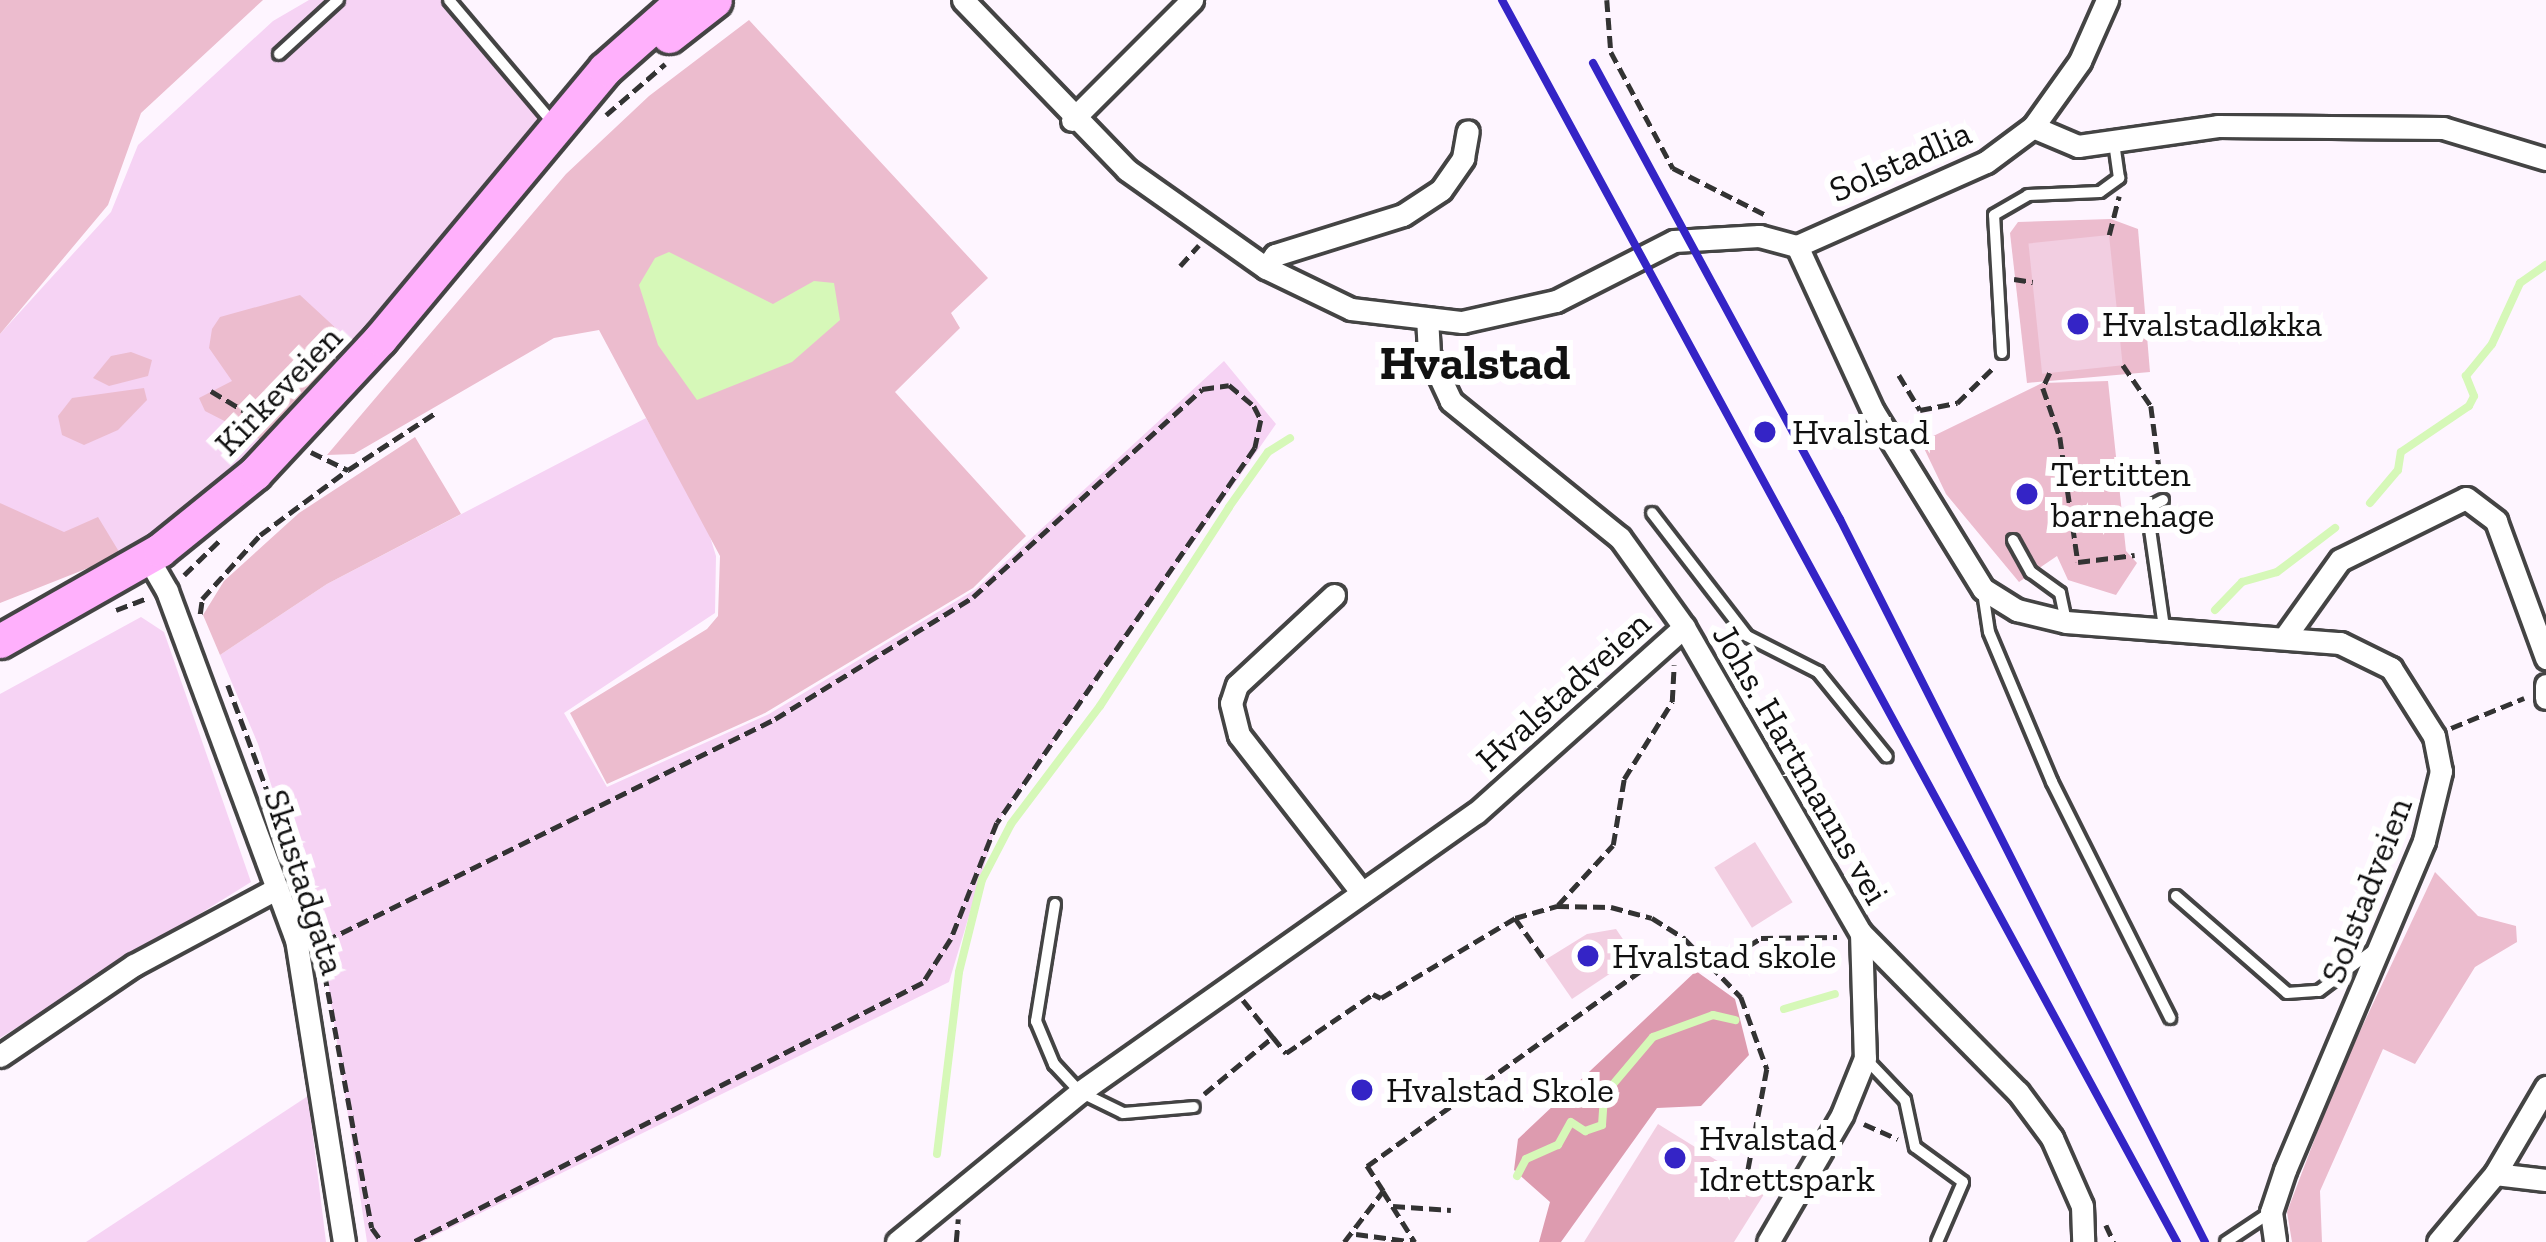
<!DOCTYPE html>
<html>
<head>
<meta charset="utf-8">
<style>
  body { margin:0 }
  #map { position:relative; width:2546px; height:1242px; overflow:hidden; background:#fef5ff; font-family:"Zilla Slab",serif }
  div>[style] { position:absolute }
  .farmland>* { inset:0; background:#f6d3f4 }
  .green>* { inset:0; background:#ecbcce }
  .forest>* { inset:0; background:#dd9baf }
  .pitch>* { inset:0; background:#f2cee1; transform-origin:0 0 }
  .water>* { inset:0; background:#d6f8b8 }
  .stream>* { height:8px; margin:-4px; padding:0 4px; transform-origin:4px; border-radius:4px; background:#d6f8b8 }
  .path>* { height:4.5px; margin-top:-2.25px; transform-origin:0; background:repeating-linear-gradient(90deg,#333 0 12px,transparent 0 18px) }
  .roads { filter:drop-shadow(3px 0 #444) drop-shadow(-3px 0 #444) drop-shadow(0 3px #444) drop-shadow(0 -3px #444) }
  .lane>* { height:10px; margin:-5px; padding:0 5px; transform-origin:5px; border-radius:5px; background:#fff }
  .street>* { height:21px; margin:-10.5px; padding:0 10.5px; transform-origin:10.5px; border-radius:10.5px; background:#fff }
  .secondary>* { height:33px; margin:-16.5px; padding:0 16.5px; transform-origin:16.5px; border-radius:16.5px; background:#ffb0fc }
  .rail>* { height:8px; margin:-4px; padding:0 4px; transform-origin:4px; border-radius:4px; background:#3424c6 }
  .dots>* { width:33px; height:33px; translate:-50% -50%; box-sizing:border-box; border:6px solid #fff; border-radius:50% }
  span { translate:-50% -50%; white-space:nowrap; text-align:center; line-height:1.15; -webkit-text-stroke:12px #fff; paint-order:stroke }
  .street-label { font-size:36px; color:#111 }
  .poi-label { font-size:36px; color:#111 }
  .left { translate:0 -50%; text-align:left }
  .district-label { font-size:48px; color:#111; font-weight:700 }
</style>
</head>
<body>
<div id="map">
  <div class="farmland">
    <div style="clip-path:polygon(309px 0,443px 0,543px 119px,397px 302px,215px 493px,121px 555px,7px 512px,0 503px,0 334px,111px 212px,138px 145px,273px 21px)"></div>
    <div style="clip-path:polygon(1224px 361px,1276px 424px,997px 823px,949px 982px,422px 1242px,367px 1242px,322px 943px,258px 744px,220px 655px,327px 584px,646px 418px,707px 527px,716px 556px,715px 613px,564px 713px,607px 787px,769px 714px,976px 589px)"></div>
    <div style="clip-path:polygon(141px 617px,164px 632px,251px 882px,0 1038px,0 694px)"></div>
    <div style="clip-path:polygon(308px 1096px,326px 1242px,86px 1242px)"></div>
  </div>
  <div class="green">
    <div style="clip-path:polygon(0 0,263px 0,141px 113px,108px 205px,0 334px)"></div>
    <div style="clip-path:polygon(749px 20px,988px 278px,951px 313px,960px 328px,895px 392px,1026px 536px,973px 588px,765px 713px,607px 784px,570px 713px,707px 629px,718px 616px,720px 556px,599px 330px,554px 338px,354px 454px,327px 455px,566px 174px,649px 96px)"></div>
    <div style="clip-path:polygon(2111px 219px,2138px 229px,2150px 372px,2027px 383px,2010px 233px,2018px 222px)"></div>
    <div style="clip-path:polygon(300px 295px,353px 344px,265px 442px,205px 411px,199px 398px,232px 381px,209px 348px,212px 329px,220px 317px)"></div>
    <div style="clip-path:polygon(131px 352px,152px 360px,148px 376px,109px 386px,93px 378px,111px 356px)"></div>
    <div style="clip-path:polygon(2108px 381px,2126px 551px,2137px 563px,2116px 595px,2068px 580px,2057px 556px,2019px 582px,1946px 494px,1921px 442px,2042px 383px)"></div>
    <div style="clip-path:polygon(144px 388px,147px 400px,118px 430px,84px 445px,62px 435px,58px 416px,72px 398px)"></div>
    <div style="clip-path:polygon(415px 437px,461px 514px,327px 584px,220px 655px,203px 615px,224px 581px,299px 513px)"></div>
    <div style="clip-path:polygon(0 503px,64px 532px,98px 517px,121px 555px,0 603px)"></div>
    <div style="clip-path:polygon(2435px 872px,2478px 916px,2516px 926px,2517px 942px,2475px 967px,2415px 1064px,2383px 1049px,2320px 1191px,2322px 1242px,2292px 1242px,2287px 1212px,2337px 1080px)"></div>
  </div>
  <div class="forest">
    <div style="clip-path:polygon(1696px 971px,1735px 999px,1749px 1055px,1701px 1106px,1657px 1108px,1561px 1242px,1539px 1242px,1550px 1202px,1514px 1170px,1518px 1139px)"></div>
  </div>
  <div class="pitch">
    <div style="left:2109px;top:235px;width:131px;height:81px;rotate:84deg"></div>
    <div style="left:1755px;top:842px;width:71px;height:48px;rotate:58deg"></div>
    <div style="clip-path:polygon(1616px 929px,1635px 957px,1572px 999px,1545px 960px,1587px 934px)"></div>
    <div style="clip-path:polygon(1658px 1124px,1766px 1191px,1734px 1242px,1584px 1242px)"></div>
  </div>
  <div class="water">
    <div style="clip-path:polygon(669px 252px,773px 304px,814px 281px,834px 283px,840px 320px,792px 362px,697px 400px,658px 345px,639px 285px,655px 258px)"></div>
  </div>
  <div class="stream">
    <div style="left:2370px;top:503px;width:43px;rotate:-49.7deg"></div>
    <div style="left:2398px;top:470px;width:18px;rotate:-81deg"></div>
    <div style="left:2401px;top:452px;width:82px;rotate:-34.1deg"></div>
    <div style="left:2469px;top:406px;width:11px;rotate:-63deg"></div>
    <div style="left:2474px;top:396px;width:22px;rotate:-112deg"></div>
    <div style="left:2466px;top:376px;width:41px;rotate:-50.9deg"></div>
    <div style="left:2492px;top:344px;width:67px;rotate:-65.3deg"></div>
    <div style="left:2520px;top:283px;width:32px;rotate:-35deg"></div>
    <div style="left:2215px;top:610px;width:39px;rotate:-46deg"></div>
    <div style="left:2242px;top:582px;width:36px;rotate:-16deg"></div>
    <div style="left:2277px;top:572px;width:73px;rotate:-37.2deg"></div>
    <div style="left:1784px;top:1009px;width:53px;rotate:-16.4deg"></div>
    <div style="left:937px;top:1154px;width:183px;rotate:-83.1deg"></div>
    <div style="left:959px;top:972px;width:95px;rotate:-76deg"></div>
    <div style="left:982px;top:880px;width:63px;rotate:-62.6deg"></div>
    <div style="left:1011px;top:824px;width:148px;rotate:-53deg"></div>
    <div style="left:1100px;top:706px;width:237px;rotate:-57deg"></div>
    <div style="left:1229px;top:507px;width:67px;rotate:-54.7deg"></div>
    <div style="left:1268px;top:452px;width:26px;rotate:-32deg"></div>
    <div style="left:1517px;top:1176px;width:19px;rotate:-62deg"></div>
    <div style="left:1526px;top:1159px;width:35px;rotate:-24deg"></div>
    <div style="left:1558px;top:1145px;width:26px;rotate:-61deg"></div>
    <div style="left:1571px;top:1122px;width:17px;rotate:33deg"></div>
    <div style="left:1585px;top:1131px;width:18px;rotate:-19deg"></div>
    <div style="left:1602px;top:1125px;width:30px;rotate:-86deg"></div>
    <div style="left:1604px;top:1095px;width:76px;rotate:-49.8deg"></div>
    <div style="left:1653px;top:1037px;width:64px;rotate:-20.1deg"></div>
    <div style="left:1713px;top:1015px;width:23px;rotate:13deg"></div>
  </div>
  <div class="path">
    <div style="left:1607px;top:0;width:52px;rotate:85.6deg"></div>
    <div style="left:1611px;top:52px;width:132px;rotate:61.9deg"></div>
    <div style="left:1673px;top:168px;width:102px;rotate:26.8deg"></div>
    <div style="left:606px;top:115px;width:78px;rotate:-40.8deg"></div>
    <div style="left:2109px;top:235px;width:40px;rotate:-75.6deg"></div>
    <div style="left:1180px;top:266px;width:28px;rotate:-48deg"></div>
    <div style="left:2014px;top:279px;width:19px;rotate:9deg"></div>
    <div style="left:2123px;top:365px;width:50px;rotate:55.7deg"></div>
    <div style="left:2151px;top:406px;width:77px;rotate:82.5deg"></div>
    <div style="left:2050px;top:373px;width:17px;rotate:115deg"></div>
    <div style="left:2043px;top:388px;width:52px;rotate:70.9deg"></div>
    <div style="left:2060px;top:437px;width:126px;rotate:81.8deg"></div>
    <div style="left:2078px;top:562px;width:57px;rotate:-7deg"></div>
    <div style="left:1899px;top:375px;width:41px;rotate:59deg"></div>
    <div style="left:1920px;top:410px;width:38px;rotate:-11deg"></div>
    <div style="left:1957px;top:403px;width:50px;rotate:-44.2deg"></div>
    <div style="left:211px;top:391px;width:64px;rotate:31deg"></div>
    <div style="left:311px;top:452px;width:41px;rotate:25.9deg"></div>
    <div style="left:348px;top:470px;width:103px;rotate:-33.1deg"></div>
    <div style="left:184px;top:575px;width:49px;rotate:-44.2deg"></div>
    <div style="left:116px;top:610px;width:31px;rotate:-21deg"></div>
    <div style="left:200px;top:614px;width:15px;rotate:-82deg"></div>
    <div style="left:202px;top:599px;width:86px;rotate:-47.8deg"></div>
    <div style="left:260px;top:535px;width:109px;rotate:-36.5deg"></div>
    <div style="left:228px;top:685px;width:121px;rotate:69.6deg"></div>
    <div style="left:2451px;top:728px;width:79px;rotate:-22.3deg"></div>
    <div style="left:1558px;top:905px;width:81px;rotate:-47.5deg"></div>
    <div style="left:1613px;top:845px;width:67px;rotate:-80.5deg"></div>
    <div style="left:1624px;top:779px;width:91px;rotate:-58.1deg"></div>
    <div style="left:1672px;top:702px;width:37px;rotate:-87deg"></div>
    <div style="left:1515px;top:918px;width:52px;rotate:54.5deg"></div>
    <div style="left:315px;top:921px;width:312px;rotate:79.5deg"></div>
    <div style="left:372px;top:1228px;width:17px;rotate:54deg"></div>
    <div style="left:325px;top:941px;width:502px;rotate:-26.26deg"></div>
    <div style="left:775px;top:719px;width:233px;rotate:-31.6deg"></div>
    <div style="left:973px;top:597px;width:309px;rotate:-42.2deg"></div>
    <div style="left:1202px;top:389px;width:27px;rotate:-8deg"></div>
    <div style="left:1229px;top:385px;width:33px;rotate:40deg"></div>
    <div style="left:1254px;top:406px;width:16px;rotate:63deg"></div>
    <div style="left:1261px;top:420px;width:29px;rotate:102deg"></div>
    <div style="left:1255px;top:448px;width:455px;rotate:124.5deg"></div>
    <div style="left:997px;top:823px;width:125px;rotate:111.6deg"></div>
    <div style="left:951px;top:939px;width:52px;rotate:122.5deg"></div>
    <div style="left:923px;top:983px;width:571px;rotate:153.03deg"></div>
    <div style="left:1717px;top:965px;width:52px;rotate:-31.5deg"></div>
    <div style="left:1761px;top:938px;width:76px;rotate:-0.8deg"></div>
    <div style="left:1243px;top:1000px;width:48px;rotate:51deg"></div>
    <div style="left:1204px;top:1094px;width:89px;rotate:-39.6deg"></div>
    <div style="left:1273px;top:1037px;width:21px;rotate:51deg"></div>
    <div style="left:1286px;top:1053px;width:105px;rotate:-34.1deg"></div>
    <div style="left:1373px;top:994px;width:9px;rotate:27deg"></div>
    <div style="left:1381px;top:998px;width:156px;rotate:-30.8deg"></div>
    <div style="left:1515px;top:918px;width:44px;rotate:-15.9deg"></div>
    <div style="left:1557px;top:906px;width:54px;rotate:1.1deg"></div>
    <div style="left:1611px;top:907px;width:42px;rotate:15deg"></div>
    <div style="left:1652px;top:918px;width:39px;rotate:32deg"></div>
    <div style="left:1685px;top:939px;width:81px;rotate:46deg"></div>
    <div style="left:1741px;top:997px;width:77px;rotate:70.1deg"></div>
    <div style="left:1767px;top:1069px;width:104px;rotate:100.6deg"></div>
    <div style="left:1864px;top:1124px;width:37px;rotate:24deg"></div>
    <div style="left:1383px;top:1191px;width:60px;rotate:57.9deg"></div>
    <div style="left:1393px;top:1206px;width:58px;rotate:3.9deg"></div>
    <div style="left:2106px;top:1225px;width:19px;rotate:65deg"></div>
    <div style="left:1356px;top:1234px;width:60px;rotate:7.7deg"></div>
    <div style="left:956px;top:1242px;width:23px;rotate:-85deg"></div>
    <div style="left:1344px;top:1242px;width:64px;rotate:-52.6deg"></div>
    <div style="left:1383px;top:1191px;width:30px;rotate:-123deg"></div>
    <div style="left:1367px;top:1166px;width:391px;rotate:-35.5deg"></div>
  </div>
  <div class="roads">
    <div class="lane">
      <div style="left:449px;top:0;width:160px;rotate:49.8deg"></div>
      <div style="left:279px;top:54px;width:80px;rotate:-42.5deg"></div>
      <div style="left:2002px;top:353px;width:138px;rotate:-93.3deg"></div>
      <div style="left:1994px;top:215px;width:39px;rotate:-30deg"></div>
      <div style="left:2028px;top:195px;width:72px;rotate:-2.4deg"></div>
      <div style="left:2100px;top:192px;width:24px;rotate:-36deg"></div>
      <div style="left:2119px;top:178px;width:36px;rotate:-98deg"></div>
      <div style="left:2163px;top:500px;width:18px;rotate:153deg"></div>
      <div style="left:2147px;top:508px;width:120px;rotate:81.9deg"></div>
      <div style="left:1652px;top:513px;width:155px;rotate:52.3deg"></div>
      <div style="left:1747px;top:636px;width:80px;rotate:26.9deg"></div>
      <div style="left:1818px;top:672px;width:109px;rotate:50.9deg"></div>
      <div style="left:2013px;top:540px;width:37px;rotate:61deg"></div>
      <div style="left:2031px;top:572px;width:36px;rotate:36deg"></div>
      <div style="left:2060px;top:593px;width:30px;rotate:78deg"></div>
      <div style="left:1983px;top:592px;width:40px;rotate:81.5deg"></div>
      <div style="left:1989px;top:632px;width:163px;rotate:67.2deg"></div>
      <div style="left:2052px;top:782px;width:264px;rotate:63.4deg"></div>
      <div style="left:2176px;top:896px;width:147px;rotate:41.1deg"></div>
      <div style="left:2287px;top:993px;width:32px;rotate:-4deg"></div>
      <div style="left:2319px;top:991px;width:71px;rotate:-37deg"></div>
      <div style="left:1055px;top:904px;width:119px;rotate:99.2deg"></div>
      <div style="left:1036px;top:1021px;width:47px;rotate:67.3deg"></div>
      <div style="left:1054px;top:1064px;width:38px;rotate:47deg"></div>
      <div style="left:1080px;top:1092px;width:48px;rotate:26deg"></div>
      <div style="left:1123px;top:1113px;width:71px;rotate:-4.8deg"></div>
      <div style="left:1865px;top:1058px;width:58px;rotate:46.4deg"></div>
      <div style="left:1905px;top:1100px;width:48px;rotate:78deg"></div>
      <div style="left:1915px;top:1147px;width:59px;rotate:36.1deg"></div>
      <div style="left:1963px;top:1182px;width:65px;rotate:113.4deg"></div>
      <div style="left:2226px;top:1242px;width:54px;rotate:-33.7deg"></div>
    </div>
    <div class="street">
      <div style="left:963px;top:0;width:236px;rotate:46deg"></div>
      <div style="left:1127px;top:170px;width:170px;rotate:35.2deg"></div>
      <div style="left:1266px;top:268px;width:94px;rotate:25.8deg"></div>
      <div style="left:1351px;top:309px;width:112px;rotate:6.7deg"></div>
      <div style="left:1462px;top:322px;width:96px;rotate:-12.6deg"></div>
      <div style="left:1556px;top:301px;width:132px;rotate:-27deg"></div>
      <div style="left:1674px;top:241px;width:85px;rotate:-3.4deg"></div>
      <div style="left:1759px;top:236px;width:39px;rotate:15deg"></div>
      <div style="left:1797px;top:246px;width:207px;rotate:-24deg"></div>
      <div style="left:1986px;top:162px;width:59px;rotate:-36.7deg"></div>
      <div style="left:2033px;top:127px;width:81px;rotate:-54.5deg"></div>
      <div style="left:2080px;top:61px;width:67px;rotate:-66.1deg"></div>
      <div style="left:1072px;top:120px;width:170px;rotate:-45deg"></div>
      <div style="left:2033px;top:127px;width:49px;rotate:22.9deg"></div>
      <div style="left:2078px;top:146px;width:141px;rotate:-8.1deg"></div>
      <div style="left:2218px;top:126px;width:225px;rotate:0.5deg"></div>
      <div style="left:2443px;top:128px;width:108px;rotate:16.8deg"></div>
      <div style="left:1797px;top:246px;width:182px;rotate:65.3deg"></div>
      <div style="left:1873px;top:411px;width:209px;rotate:58.3deg"></div>
      <div style="left:1983px;top:589px;width:40px;rotate:32deg"></div>
      <div style="left:2017px;top:610px;width:50px;rotate:13.8deg"></div>
      <div style="left:2066px;top:622px;width:275px;rotate:4.4deg"></div>
      <div style="left:2340px;top:643px;width:57px;rotate:26.1deg"></div>
      <div style="left:2391px;top:668px;width:80px;rotate:57.7deg"></div>
      <div style="left:2434px;top:736px;width:36px;rotate:79deg"></div>
      <div style="left:2441px;top:771px;width:72px;rotate:103.7deg"></div>
      <div style="left:2424px;top:841px;width:357px;rotate:112.9deg"></div>
      <div style="left:2285px;top:1170px;width:44px;rotate:108.4deg"></div>
      <div style="left:2271px;top:1212px;width:30px;rotate:82deg"></div>
      <div style="left:1266px;top:268px;width:16px;rotate:-55deg"></div>
      <div style="left:1275px;top:255px;width:134px;rotate:-17.4deg"></div>
      <div style="left:1403px;top:215px;width:45px;rotate:-33.3deg"></div>
      <div style="left:1441px;top:190px;width:39px;rotate:-55deg"></div>
      <div style="left:1463px;top:158px;width:27px;rotate:-80deg"></div>
      <div style="left:148px;top:558px;width:38px;rotate:60deg"></div>
      <div style="left:167px;top:591px;width:371px;rotate:69.7deg"></div>
      <div style="left:296px;top:939px;width:307px;rotate:81deg"></div>
      <div style="left:1334px;top:595px;width:132px;rotate:137.1deg"></div>
      <div style="left:1237px;top:685px;width:19px;rotate:108deg"></div>
      <div style="left:1231px;top:703px;width:33px;rotate:76deg"></div>
      <div style="left:1239px;top:735px;width:200px;rotate:52.1deg"></div>
      <div style="left:1684px;top:627px;width:354px;rotate:60deg"></div>
      <div style="left:1861px;top:933px;width:125px;rotate:88.2deg"></div>
      <div style="left:1865px;top:1058px;width:61px;rotate:112deg"></div>
      <div style="left:1842px;top:1115px;width:147px;rotate:120.2deg"></div>
      <div style="left:2287px;top:634px;width:91px;rotate:-54.4deg"></div>
      <div style="left:2340px;top:560px;width:140px;rotate:-26.2deg"></div>
      <div style="left:2466px;top:498px;width:38px;rotate:37deg"></div>
      <div style="left:2496px;top:521px;width:146px;rotate:69.9deg"></div>
      <div style="left:2546px;top:685px;width:13px;rotate:90deg"></div>
      <div style="left:1861px;top:933px;width:223px;rotate:45.4deg"></div>
      <div style="left:2018px;top:1092px;width:57px;rotate:53.5deg"></div>
      <div style="left:2052px;top:1138px;width:74px;rotate:66.2deg"></div>
      <div style="left:2082px;top:1206px;width:36px;rotate:88deg"></div>
      <div style="left:0;top:1056px;width:162px;rotate:-34.2deg"></div>
      <div style="left:134px;top:965px;width:161px;rotate:-28.2deg"></div>
      <div style="left:2495px;top:1174px;width:101px;rotate:-59.6deg"></div>
      <div style="left:897px;top:1242px;width:237px;rotate:-39.3deg"></div>
      <div style="left:1080px;top:1092px;width:484px;rotate:-35.2deg"></div>
      <div style="left:1476px;top:813px;width:279px;rotate:-41.8deg"></div>
      <div style="left:1684px;top:627px;width:110px;rotate:-125.7deg"></div>
      <div style="left:1620px;top:538px;width:218px;rotate:-141deg"></div>
      <div style="left:1451px;top:401px;width:52px;rotate:-115.1deg"></div>
      <div style="left:1429px;top:354px;width:33px;rotate:-93deg"></div>
      <div style="left:2438px;top:1242px;width:89px;rotate:-50deg"></div>
      <div style="left:2495px;top:1174px;width:51px;rotate:6.7deg"></div>
    </div>
    <div class="secondary">
      <div style="left:669px;top:36px;width:58px;rotate:-38deg"></div>
      <div style="left:0;top:641px;width:184px;rotate:-29.6deg"></div>
      <div style="left:160px;top:550px;width:122px;rotate:-39deg"></div>
      <div style="left:255px;top:473px;width:183px;rotate:-47deg"></div>
      <div style="left:380px;top:339px;width:351px;rotate:-50.2deg"></div>
      <div style="left:605px;top:69px;width:104px;rotate:-41.5deg"></div>
    </div>
  </div>
  <div class="rail">
    <div style="left:1502px;top:0;width:1414px;rotate:61.48deg"></div>
    <div style="left:1593px;top:63px;width:519px;rotate:61.56deg"></div>
    <div style="left:1840px;top:519px;width:810px;rotate:63.21deg"></div>
  </div>
  <div class="dots">
    <div style="left:2078px;top:324px;background:#3424c6"></div>
    <div style="left:1765px;top:432px;background:#3424c6"></div>
    <div style="left:2027px;top:494px;background:#3424c6"></div>
    <div style="left:1588px;top:956px;background:#3424c6"></div>
    <div style="left:1362px;top:1090px;background:#3424c6"></div>
    <div style="left:1675px;top:1158px;background:#3424c6"></div>
  </div>
  <div class="street-label">
    <span style="left:1900px;top:161px;rotate:-24deg">Solstadlia</span>
    <span style="left:278px;top:390px;rotate:-46deg">Kirkeveien</span>
    <span style="left:1563px;top:691px;rotate:-42deg">Hvalstadveien</span>
    <span style="left:1801px;top:764px;rotate:60deg">Johs. Hartmanns vei</span>
    <span style="left:305px;top:882px;rotate:72deg">Skustadgata</span>
    <span style="left:2366px;top:890px;rotate:-69deg">Solstadveien</span>
  </div>
  <div class="poi-label">
    <span class="left" style="left:2102px;top:324px">Hvalstadløkka</span>
    <span class="left" style="left:1792px;top:432px">Hvalstad</span>
    <span class="left" style="left:2051px;top:494px">Tertitten<br>barnehage</span>
    <span class="left" style="left:1612px;top:956px">Hvalstad skole</span>
    <span class="left" style="left:1386px;top:1090px">Hvalstad Skole</span>
    <span class="left" style="left:1699px;top:1158px">Hvalstad<br>Idrettspark</span>
  </div>
  <div class="district-label">
    <span style="left:1475px;top:363px">Hvalstad</span>
  </div>
</div>
</body>
</html>
